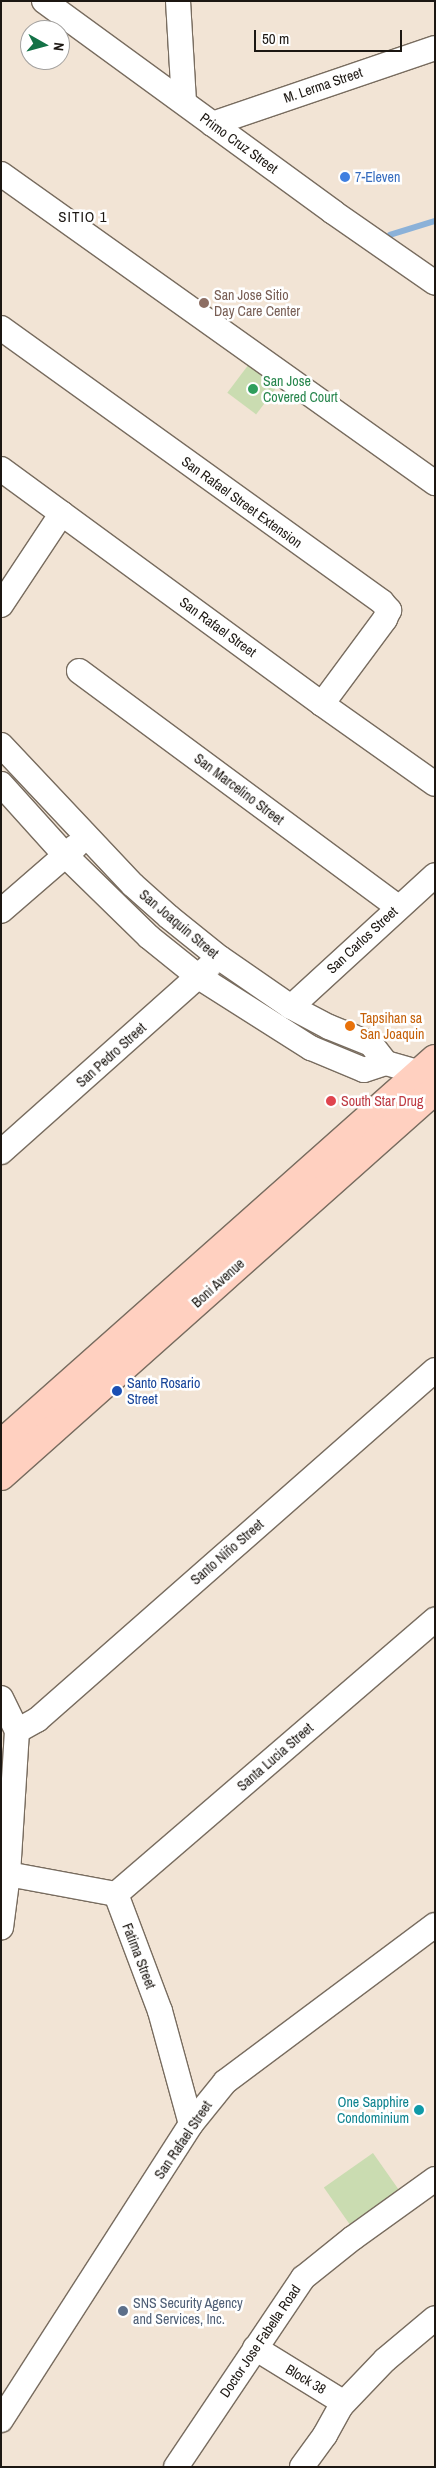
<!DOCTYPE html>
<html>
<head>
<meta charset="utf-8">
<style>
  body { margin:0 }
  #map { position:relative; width:436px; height:2468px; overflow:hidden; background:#f2e4d5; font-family:"Archivo Narrow",sans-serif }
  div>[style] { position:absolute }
  .green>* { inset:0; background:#cadcb1; transform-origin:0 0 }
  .stream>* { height:5.5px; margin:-2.75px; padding:0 2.75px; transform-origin:2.75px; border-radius:2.75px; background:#8bb1d8 }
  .roads { filter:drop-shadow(1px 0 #786c5f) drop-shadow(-1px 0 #786c5f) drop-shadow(0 1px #786c5f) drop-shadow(0 -1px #786c5f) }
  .minor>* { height:24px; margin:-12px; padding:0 12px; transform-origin:12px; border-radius:12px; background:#fff }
  .major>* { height:28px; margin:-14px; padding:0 14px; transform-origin:14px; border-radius:14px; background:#ffd0c0 }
  .dots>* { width:14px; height:14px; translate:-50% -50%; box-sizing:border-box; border:2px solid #fff; border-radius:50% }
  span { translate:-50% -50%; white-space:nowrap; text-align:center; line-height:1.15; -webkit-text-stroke:5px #fff; paint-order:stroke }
  .street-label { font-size:14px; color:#1c1712 }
  .shop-label { font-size:14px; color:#366cbe }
  .left { translate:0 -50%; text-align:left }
  .education-label { font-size:14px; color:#785e54 }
  .leisure-label { font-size:14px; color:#27864d }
  .food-label { font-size:14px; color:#c56008 }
  .health-label { font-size:14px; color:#be3a42 }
  .transit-label { font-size:14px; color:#164399 }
  .culture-label { font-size:14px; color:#0d838f }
  .right { translate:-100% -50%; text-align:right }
  .service-label { font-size:14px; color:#4e5e75 }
  .neighbourhood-label { font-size:15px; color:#1c1712; letter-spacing:1px }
  .frame { position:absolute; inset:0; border:2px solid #1c1712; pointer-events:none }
  .north { position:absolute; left:20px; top:20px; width:50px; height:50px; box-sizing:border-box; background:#fff; border:1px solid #a4a2a0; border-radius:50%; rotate:97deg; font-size:14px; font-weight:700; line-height:20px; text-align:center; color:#1c1712 }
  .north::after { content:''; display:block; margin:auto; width:18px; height:22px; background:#147247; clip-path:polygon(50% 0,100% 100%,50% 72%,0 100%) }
  .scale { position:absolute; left:254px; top:30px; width:148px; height:22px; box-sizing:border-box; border:2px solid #1c1712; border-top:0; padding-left:6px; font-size:15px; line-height:18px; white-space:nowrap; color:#1c1712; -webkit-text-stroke:4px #fff; paint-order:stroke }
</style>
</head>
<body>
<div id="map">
  <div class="green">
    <div style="left:249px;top:364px;width:36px;height:36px;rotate:37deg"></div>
    <div style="left:373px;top:2153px;width:45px;height:60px;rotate:55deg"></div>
  </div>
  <div class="stream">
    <div style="left:390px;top:235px;width:47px;rotate:-17.3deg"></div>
  </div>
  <div class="roads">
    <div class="minor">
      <div style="left:44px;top:1px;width:358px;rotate:36.1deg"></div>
      <div style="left:333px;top:212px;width:124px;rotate:34.8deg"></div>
      <div style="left:178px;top:1px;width:101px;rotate:86.6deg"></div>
      <div style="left:212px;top:124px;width:236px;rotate:-18.8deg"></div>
      <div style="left:1px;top:174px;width:533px;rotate:35.45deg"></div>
      <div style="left:1px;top:328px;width:469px;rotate:35.7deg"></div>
      <div style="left:382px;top:602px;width:11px;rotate:49deg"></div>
      <div style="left:389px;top:610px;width:10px;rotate:114deg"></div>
      <div style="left:385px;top:619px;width:106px;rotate:126.5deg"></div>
      <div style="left:1px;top:469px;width:398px;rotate:36.2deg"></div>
      <div style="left:322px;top:704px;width:138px;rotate:35.3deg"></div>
      <div style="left:1px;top:605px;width:110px;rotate:-56.5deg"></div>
      <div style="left:79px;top:671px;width:397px;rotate:36.5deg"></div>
      <div style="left:1px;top:745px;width:192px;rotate:46.7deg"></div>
      <div style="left:133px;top:885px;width:48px;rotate:41.6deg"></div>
      <div style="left:169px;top:917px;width:65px;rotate:38.8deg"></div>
      <div style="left:220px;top:958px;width:86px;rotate:34.6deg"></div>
      <div style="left:291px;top:1007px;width:43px;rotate:27.8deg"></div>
      <div style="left:329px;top:1027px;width:45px;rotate:22deg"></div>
      <div style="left:371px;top:1044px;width:24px;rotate:52deg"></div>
      <div style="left:1px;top:784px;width:96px;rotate:48deg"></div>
      <div style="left:65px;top:855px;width:117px;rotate:44.3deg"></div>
      <div style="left:149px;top:937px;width:64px;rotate:38.7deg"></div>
      <div style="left:199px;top:977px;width:133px;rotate:32.4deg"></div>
      <div style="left:311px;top:1048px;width:57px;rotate:22.5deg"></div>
      <div style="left:364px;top:1070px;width:23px;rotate:-18deg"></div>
      <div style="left:386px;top:1063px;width:51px;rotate:15.9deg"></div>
      <div style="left:1px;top:911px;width:99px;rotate:-40.9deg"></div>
      <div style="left:291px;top:1007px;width:195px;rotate:-42.5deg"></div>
      <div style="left:1px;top:1152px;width:278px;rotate:-41.7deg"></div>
      <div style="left:1px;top:1698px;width:37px;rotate:64deg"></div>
      <div style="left:17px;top:1731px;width:143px;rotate:93.6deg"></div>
      <div style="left:8px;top:1874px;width:54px;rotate:97.4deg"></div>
      <div style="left:17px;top:1731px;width:23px;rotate:-29deg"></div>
      <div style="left:37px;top:1720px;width:530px;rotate:-41.33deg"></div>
      <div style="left:8px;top:1874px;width:110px;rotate:10.5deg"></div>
      <div style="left:116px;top:1894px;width:125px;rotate:69.4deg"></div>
      <div style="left:160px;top:2011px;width:117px;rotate:74.7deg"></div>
      <div style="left:116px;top:1894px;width:421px;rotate:-40.7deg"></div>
      <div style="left:255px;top:2348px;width:101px;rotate:31.6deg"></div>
      <div style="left:341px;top:2401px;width:5px;rotate:90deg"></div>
      <div style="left:341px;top:2406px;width:33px;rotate:119deg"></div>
      <div style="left:325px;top:2435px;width:39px;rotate:126deg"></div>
      <div style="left:341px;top:2406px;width:64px;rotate:-46.3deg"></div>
      <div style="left:385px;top:2360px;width:65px;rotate:-40deg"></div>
      <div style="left:1px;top:2420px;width:352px;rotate:-57.3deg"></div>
      <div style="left:191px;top:2124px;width:54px;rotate:-51deg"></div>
      <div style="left:225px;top:2082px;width:262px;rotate:-36.8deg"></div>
      <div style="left:176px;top:2467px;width:228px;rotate:-56.1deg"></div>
      <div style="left:303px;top:2278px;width:64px;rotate:-38.7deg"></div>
      <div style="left:353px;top:2238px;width:101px;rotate:-35.7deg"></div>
    </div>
    <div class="major">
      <div style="left:1px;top:1444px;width:580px;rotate:-41.58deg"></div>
      <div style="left:1px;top:1476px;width:581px;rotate:-41.65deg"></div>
    </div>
  </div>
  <div class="dots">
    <div style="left:345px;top:177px;background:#3f7fe0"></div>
    <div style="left:204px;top:303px;background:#8d6e63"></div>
    <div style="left:253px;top:389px;background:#2e9e5b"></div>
    <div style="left:350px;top:1026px;background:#e8710a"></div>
    <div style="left:331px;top:1101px;background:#e0444e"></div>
    <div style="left:117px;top:1391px;background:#1a4fb4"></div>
    <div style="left:419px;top:2110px;background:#0f9aa8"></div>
    <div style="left:123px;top:2311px;background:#5c6f8a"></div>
  </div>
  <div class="street-label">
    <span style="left:323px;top:85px;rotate:-19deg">M. Lerma Street</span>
    <span style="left:239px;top:143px;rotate:36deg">Primo Cruz Street</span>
    <span style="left:242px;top:502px;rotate:36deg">San Rafael Street Extension</span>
    <span style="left:218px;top:627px;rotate:36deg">San Rafael Street</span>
    <span style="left:239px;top:789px;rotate:37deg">San Marcelino Street</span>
    <span style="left:179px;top:924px;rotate:40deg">San Joaquin Street</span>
    <span style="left:362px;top:940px;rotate:-43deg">San Carlos Street</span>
    <span style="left:111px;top:1055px;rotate:-42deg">San Pedro Street</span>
    <span style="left:218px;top:1283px;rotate:-42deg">Boni Avenue</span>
    <span style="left:227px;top:1552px;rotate:-41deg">Santo Niño Street</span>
    <span style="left:275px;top:1757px;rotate:-41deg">Santa Lucia Street</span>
    <span style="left:139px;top:1956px;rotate:69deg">Fatima Street</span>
    <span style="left:183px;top:2140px;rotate:-56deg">San Rafael Street</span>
    <span style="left:260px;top:2341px;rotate:-56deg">Doctor Jose Fabella Road</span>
    <span style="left:306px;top:2379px;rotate:31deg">Block 38</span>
  </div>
  <div class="shop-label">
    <span class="left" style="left:355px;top:177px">7-Eleven</span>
  </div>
  <div class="education-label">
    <span class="left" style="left:214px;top:303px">San Jose Sitio<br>Day Care Center</span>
  </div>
  <div class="leisure-label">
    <span class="left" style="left:263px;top:389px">San Jose<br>Covered Court</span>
  </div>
  <div class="food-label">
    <span class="left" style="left:360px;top:1026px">Tapsihan sa<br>San Joaquin</span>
  </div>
  <div class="health-label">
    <span class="left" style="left:341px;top:1101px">South Star Drug</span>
  </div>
  <div class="transit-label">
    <span class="left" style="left:127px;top:1391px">Santo Rosario<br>Street</span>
  </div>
  <div class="culture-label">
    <span class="right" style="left:409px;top:2110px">One Sapphire<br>Condominium</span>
  </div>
  <div class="service-label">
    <span class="left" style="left:133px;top:2311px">SNS Security Agency<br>and Services, Inc.</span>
  </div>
  <div class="neighbourhood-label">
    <span style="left:83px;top:217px">SITIO 1</span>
  </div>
  <div class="frame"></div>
  <div class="north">N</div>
  <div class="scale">50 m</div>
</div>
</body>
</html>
